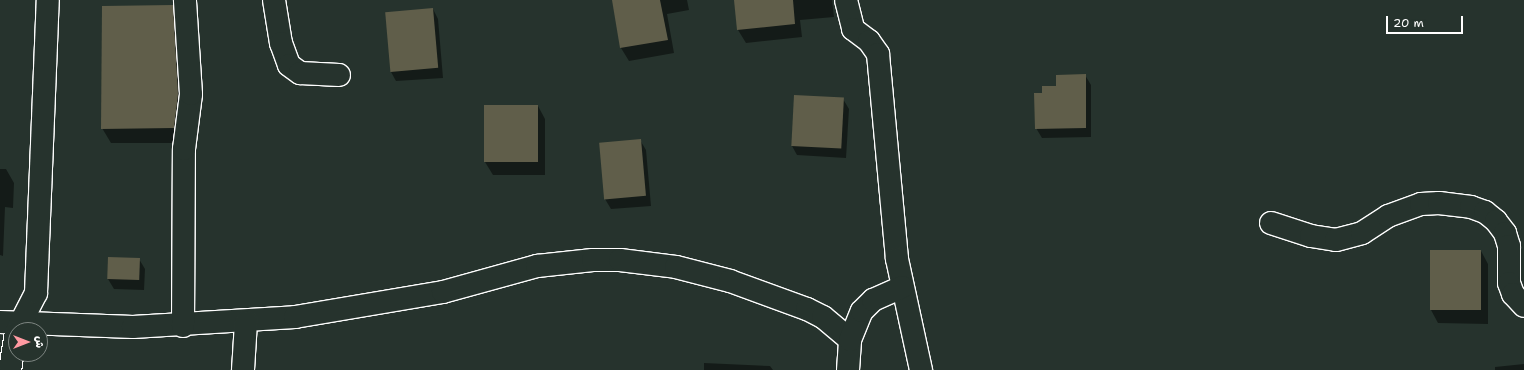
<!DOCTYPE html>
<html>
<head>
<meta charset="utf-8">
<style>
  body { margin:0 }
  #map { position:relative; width:1524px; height:370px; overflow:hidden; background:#26332d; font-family:"Shantell Sans","Playpen Sans Arabic",sans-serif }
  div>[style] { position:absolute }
  .shadow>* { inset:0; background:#0007 }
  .building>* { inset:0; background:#605e4a; transform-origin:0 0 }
  .roads { filter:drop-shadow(1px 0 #fff) drop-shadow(-1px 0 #fff) drop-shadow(0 1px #fff) drop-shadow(0 -1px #fff) }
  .minor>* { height:22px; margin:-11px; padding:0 11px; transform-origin:11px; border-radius:11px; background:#26332d }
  span { translate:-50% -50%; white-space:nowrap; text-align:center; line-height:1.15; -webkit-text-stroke:4px #26332d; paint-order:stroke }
  .north { position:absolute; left:8px; top:322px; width:40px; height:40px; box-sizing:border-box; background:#26332d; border:1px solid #7d8581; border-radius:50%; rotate:90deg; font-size:11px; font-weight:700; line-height:16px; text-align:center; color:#fff }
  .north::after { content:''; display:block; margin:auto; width:14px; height:18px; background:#ff9aa2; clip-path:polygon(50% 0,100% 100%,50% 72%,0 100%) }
  .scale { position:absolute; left:1386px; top:16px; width:77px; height:18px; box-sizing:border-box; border:2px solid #fff; border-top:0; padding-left:5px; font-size:12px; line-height:14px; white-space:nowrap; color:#fff; -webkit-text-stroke:3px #26332d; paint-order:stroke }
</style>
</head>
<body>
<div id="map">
  <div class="shadow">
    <div style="clip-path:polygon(613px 0,687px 0,689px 10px,667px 14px,674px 53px,629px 61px,621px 48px)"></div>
    <div style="clip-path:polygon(735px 0,832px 0,834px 17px,800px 20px,802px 37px,746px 43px,738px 30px)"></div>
    <div style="clip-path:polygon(172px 6px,181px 21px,182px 143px,111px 143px,102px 128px)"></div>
    <div style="clip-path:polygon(433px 9px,438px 19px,443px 78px,396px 81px,391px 72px)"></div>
    <div style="clip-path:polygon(1085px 75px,1091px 85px,1091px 137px,1042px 138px,1036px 128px,1057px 87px)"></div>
    <div style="clip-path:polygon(843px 99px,849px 109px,846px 158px,797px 155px,792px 146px)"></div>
    <div style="clip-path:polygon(485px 106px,538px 106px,545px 119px,545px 175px,493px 175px,485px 162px)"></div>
    <div style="clip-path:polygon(640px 140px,646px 150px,651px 206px,611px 209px,605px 199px)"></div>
    <div style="clip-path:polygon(0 169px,6px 169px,14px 183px,13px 208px,5px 207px,3px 256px,0 255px)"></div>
    <div style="clip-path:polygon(1431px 251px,1481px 251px,1488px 264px,1488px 324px,1438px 323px,1431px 310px)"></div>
    <div style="clip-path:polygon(139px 259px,145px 269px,144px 290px,114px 289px,108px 279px)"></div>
    <div style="clip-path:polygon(704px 363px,770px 366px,773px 370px,704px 370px)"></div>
    <div style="clip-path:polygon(1524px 364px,1524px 370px,1495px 370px,1495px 367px)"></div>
  </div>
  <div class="building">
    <div style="clip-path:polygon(612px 0,660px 0,668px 40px,620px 48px)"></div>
    <div style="clip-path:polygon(734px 0,793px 0,795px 24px,737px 30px)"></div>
    <div style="clip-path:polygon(173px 5px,178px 94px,174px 128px,101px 129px,102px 6px)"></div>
    <div style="left:433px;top:8px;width:60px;height:48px;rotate:85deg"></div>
    <div style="clip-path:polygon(1086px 74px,1086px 128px,1035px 129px,1034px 93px,1042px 93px,1042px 86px,1056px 86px,1056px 75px)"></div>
    <div style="left:794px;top:95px;width:50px;height:51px;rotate:3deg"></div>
    <div style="left:484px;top:105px;width:54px;height:57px"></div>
    <div style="left:641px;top:139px;width:57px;height:42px;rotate:85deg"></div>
    <div style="left:1430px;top:250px;width:51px;height:60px"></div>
    <div style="left:108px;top:257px;width:32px;height:22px;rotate:2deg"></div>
  </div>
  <div class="roads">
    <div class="minor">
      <div style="left:274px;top:0;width:44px;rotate:80.8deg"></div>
      <div style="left:281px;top:43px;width:23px;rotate:70deg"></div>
      <div style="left:289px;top:65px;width:14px;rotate:36deg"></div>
      <div style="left:300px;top:73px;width:39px;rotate:3deg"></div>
      <div style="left:846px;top:0;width:30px;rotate:76deg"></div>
      <div style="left:853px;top:29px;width:20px;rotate:37deg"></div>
      <div style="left:869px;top:41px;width:16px;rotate:55deg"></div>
      <div style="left:878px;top:54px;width:206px;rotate:84.7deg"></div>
      <div style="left:897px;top:259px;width:114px;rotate:77.8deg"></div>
      <div style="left:1271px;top:223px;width:42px;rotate:18deg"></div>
      <div style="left:1311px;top:236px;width:25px;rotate:9deg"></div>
      <div style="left:1336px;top:240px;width:27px;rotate:-15deg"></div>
      <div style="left:1362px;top:233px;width:31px;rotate:-33deg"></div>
      <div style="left:1388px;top:216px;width:35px;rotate:-20deg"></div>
      <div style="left:1421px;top:204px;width:18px;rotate:-3deg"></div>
      <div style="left:1439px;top:203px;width:32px;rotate:7deg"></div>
      <div style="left:1471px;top:207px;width:15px;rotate:20deg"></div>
      <div style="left:1485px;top:212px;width:14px;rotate:39deg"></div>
      <div style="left:1496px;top:221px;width:15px;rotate:53deg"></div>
      <div style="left:1505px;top:233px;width:14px;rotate:73deg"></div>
      <div style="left:1509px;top:246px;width:37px;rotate:90deg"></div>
      <div style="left:1509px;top:283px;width:12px;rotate:70deg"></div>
      <div style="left:1513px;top:294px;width:16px;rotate:47deg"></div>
      <div style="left:0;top:322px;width:133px;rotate:2.2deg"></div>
      <div style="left:133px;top:327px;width:162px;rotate:-3.5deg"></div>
      <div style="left:295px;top:317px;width:150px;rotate:-9.6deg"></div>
      <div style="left:443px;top:292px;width:98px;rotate:-15.5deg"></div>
      <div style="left:537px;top:266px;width:56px;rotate:-6.1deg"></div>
      <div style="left:593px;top:260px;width:27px"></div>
      <div style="left:620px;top:260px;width:56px;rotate:7.1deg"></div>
      <div style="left:676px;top:267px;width:56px;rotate:14.5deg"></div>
      <div style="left:730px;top:281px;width:82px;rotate:20deg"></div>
      <div style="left:807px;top:309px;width:18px;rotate:27deg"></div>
      <div style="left:823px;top:317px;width:35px;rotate:40deg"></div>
      <div style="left:183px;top:326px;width:177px;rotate:-89.7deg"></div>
      <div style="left:184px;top:149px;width:55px;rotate:-82.7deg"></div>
      <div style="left:191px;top:94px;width:94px;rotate:-93.7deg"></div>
      <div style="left:17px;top:330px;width:42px;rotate:-62.8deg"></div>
      <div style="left:36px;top:293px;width:293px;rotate:-87.7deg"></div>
      <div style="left:10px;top:370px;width:38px;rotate:-81deg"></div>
      <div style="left:243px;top:370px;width:48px;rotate:-86.4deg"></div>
      <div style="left:848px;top:370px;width:30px;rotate:-86deg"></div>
      <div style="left:850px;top:340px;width:31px;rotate:-68deg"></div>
      <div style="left:862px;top:311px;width:16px;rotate:-45deg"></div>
      <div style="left:873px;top:300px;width:32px;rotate:-24deg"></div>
    </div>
  </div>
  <div class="north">ش</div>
  <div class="scale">20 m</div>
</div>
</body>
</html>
